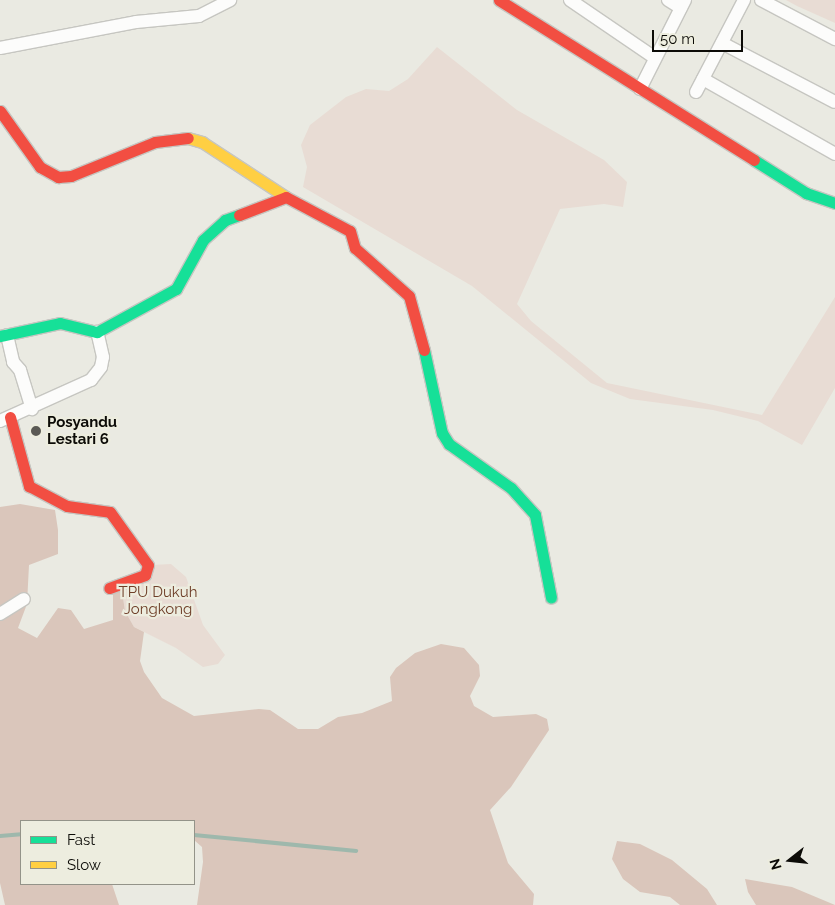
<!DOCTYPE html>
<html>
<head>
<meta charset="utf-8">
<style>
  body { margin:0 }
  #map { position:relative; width:835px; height:905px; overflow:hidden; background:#eaeae2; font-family:Raleway,sans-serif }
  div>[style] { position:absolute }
  .green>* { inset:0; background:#e8dcd4 }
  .forest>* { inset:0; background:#dac6bb }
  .stream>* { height:4px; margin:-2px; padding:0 2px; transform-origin:2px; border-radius:2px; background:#9eb8ac }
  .roads { filter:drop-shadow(1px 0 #c6c6c1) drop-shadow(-1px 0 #c6c6c1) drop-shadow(0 1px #c6c6c1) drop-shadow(0 -1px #c6c6c1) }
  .street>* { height:12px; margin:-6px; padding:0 6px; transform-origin:6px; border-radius:6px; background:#fcfcfb }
  .fast>* { height:11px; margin:-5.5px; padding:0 5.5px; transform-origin:5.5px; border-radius:5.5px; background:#16e098 }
  .slow>* { height:11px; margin:-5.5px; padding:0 5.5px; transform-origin:5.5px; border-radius:5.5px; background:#ffcf43 }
  .jam>* { height:11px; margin:-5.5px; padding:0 5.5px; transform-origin:5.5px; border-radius:5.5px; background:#f24e42 }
  .dots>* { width:14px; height:14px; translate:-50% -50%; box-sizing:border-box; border:2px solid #ededdf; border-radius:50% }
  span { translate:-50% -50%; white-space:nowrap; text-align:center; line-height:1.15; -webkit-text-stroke:4.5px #ededdf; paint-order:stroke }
  .poi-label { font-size:15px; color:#0c0b07; font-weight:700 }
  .left { translate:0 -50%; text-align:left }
  .park-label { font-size:15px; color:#6e3e28 }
  .legend { position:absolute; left:20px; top:820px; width:175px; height:65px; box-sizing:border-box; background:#ededdf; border:1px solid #939389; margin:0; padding:6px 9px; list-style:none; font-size:15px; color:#0c0b07 }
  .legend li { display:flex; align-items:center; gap:10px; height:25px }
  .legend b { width:25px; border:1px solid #939389 }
  .north { position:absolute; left:765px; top:835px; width:50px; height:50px; -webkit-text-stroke:4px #ededdf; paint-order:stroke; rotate:254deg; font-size:14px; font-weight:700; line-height:20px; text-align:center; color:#0c0b07 }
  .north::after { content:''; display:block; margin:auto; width:18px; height:22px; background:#0c0b07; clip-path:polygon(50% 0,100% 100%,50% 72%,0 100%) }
  .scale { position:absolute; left:652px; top:30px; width:91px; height:22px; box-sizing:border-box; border:2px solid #0c0b07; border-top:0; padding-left:6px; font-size:15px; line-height:18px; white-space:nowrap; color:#0c0b07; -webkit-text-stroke:4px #ededdf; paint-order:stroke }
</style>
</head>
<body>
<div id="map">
  <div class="green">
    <div style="clip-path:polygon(786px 0,835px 0,835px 23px,797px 6px)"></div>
    <div style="clip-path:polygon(437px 47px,517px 110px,604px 160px,627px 182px,623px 207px,604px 204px,560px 209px,517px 304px,531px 321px,607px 383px,762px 415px,835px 297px,835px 388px,802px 445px,758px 421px,713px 410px,630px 399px,591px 383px,472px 286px,303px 187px,307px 167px,301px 145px,310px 125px,346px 97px,366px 89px,389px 91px,408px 79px)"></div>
    <div style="clip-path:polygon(171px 564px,186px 577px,203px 625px,225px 655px,218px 664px,203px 667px,176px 648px,134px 627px,125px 611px,122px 591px,152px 565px)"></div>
  </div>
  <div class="forest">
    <div style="clip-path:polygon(20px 504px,55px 510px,58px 530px,58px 554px,29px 565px,27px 604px,18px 628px,37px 638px,58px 608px,71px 610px,84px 629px,113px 620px,113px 594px,122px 591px,125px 611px,134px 627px,144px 632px,140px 661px,144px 672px,162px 698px,194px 716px,259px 709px,270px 710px,298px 729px,318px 729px,338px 717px,362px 713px,392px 701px,390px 677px,396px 668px,415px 653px,441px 644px,464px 648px,479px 665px,480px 676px,470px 696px,474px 706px,493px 717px,536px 714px,547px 719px,549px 730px,511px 787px,490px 810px,508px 863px,534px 894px,533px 905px,197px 905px,203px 862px,202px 847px,194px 840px,194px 821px,21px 821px,21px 884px,112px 884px,119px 905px,5px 905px,0 883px,0 507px)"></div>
    <div style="clip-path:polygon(617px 841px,640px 844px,672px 860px,707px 889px,717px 905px,680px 905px,670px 897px,640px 892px,623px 879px,612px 859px)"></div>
    <div style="clip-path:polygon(745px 879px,792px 887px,835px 905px,756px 905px,748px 892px)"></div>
  </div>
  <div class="stream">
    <div style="left:194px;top:835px;width:163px;rotate:5.6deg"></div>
    <div style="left:0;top:836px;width:21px;rotate:-5deg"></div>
  </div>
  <div class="roads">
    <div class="street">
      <div style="left:570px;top:0;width:103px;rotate:34.3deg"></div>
      <div style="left:668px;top:0;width:15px;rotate:32deg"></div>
      <div style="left:761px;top:0;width:84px;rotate:27.8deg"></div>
      <div style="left:722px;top:43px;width:127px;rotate:27.6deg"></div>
      <div style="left:0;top:48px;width:138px;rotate:-10.8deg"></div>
      <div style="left:136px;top:22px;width:63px;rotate:-5.4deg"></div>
      <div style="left:199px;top:16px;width:35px;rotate:-27deg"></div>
      <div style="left:703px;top:79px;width:152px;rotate:29.6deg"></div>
      <div style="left:640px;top:89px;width:100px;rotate:-63.2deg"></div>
      <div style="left:696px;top:92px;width:104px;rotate:-62.4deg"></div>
      <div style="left:7px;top:335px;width:28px;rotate:77deg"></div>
      <div style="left:13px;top:362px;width:11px;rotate:49deg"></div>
      <div style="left:20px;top:370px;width:41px;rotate:72.9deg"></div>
      <div style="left:0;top:421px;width:100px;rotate:-24.3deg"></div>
      <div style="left:91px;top:380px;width:16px;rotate:-52deg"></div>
      <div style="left:101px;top:367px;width:10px;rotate:-79deg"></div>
      <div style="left:103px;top:357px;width:26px;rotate:-103deg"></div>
      <div style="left:0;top:614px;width:28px;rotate:-32deg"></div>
    </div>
    <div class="fast">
      <div style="left:754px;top:160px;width:62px;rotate:32.4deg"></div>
      <div style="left:806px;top:193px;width:31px;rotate:19deg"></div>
      <div style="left:0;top:336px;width:61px;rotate:-12.2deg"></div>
      <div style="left:60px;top:323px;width:38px;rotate:14deg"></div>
      <div style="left:97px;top:332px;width:90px;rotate:-28.6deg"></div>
      <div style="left:176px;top:289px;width:56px;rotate:-61.1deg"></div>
      <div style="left:203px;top:240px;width:30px;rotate:-42deg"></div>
      <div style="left:225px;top:220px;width:15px;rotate:-20deg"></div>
      <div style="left:424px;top:350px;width:85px;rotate:77.8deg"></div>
      <div style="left:442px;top:433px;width:13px;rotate:58deg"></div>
      <div style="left:449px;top:444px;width:76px;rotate:35.4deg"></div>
      <div style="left:511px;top:488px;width:36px;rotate:48deg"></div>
      <div style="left:535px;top:515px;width:84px;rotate:79deg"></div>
    </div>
    <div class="slow">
      <div style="left:188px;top:138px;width:15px;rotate:16deg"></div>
      <div style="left:202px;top:142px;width:100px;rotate:33.2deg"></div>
    </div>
    <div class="jam">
      <div style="left:499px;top:0;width:301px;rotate:32.1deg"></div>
      <div style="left:0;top:111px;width:69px;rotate:54.5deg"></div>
      <div style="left:40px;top:167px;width:21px;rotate:29deg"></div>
      <div style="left:58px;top:177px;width:13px;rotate:-4deg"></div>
      <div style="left:71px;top:176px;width:91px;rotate:-22deg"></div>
      <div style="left:155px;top:142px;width:33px;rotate:-7deg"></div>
      <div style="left:239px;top:215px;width:50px;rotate:-21deg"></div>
      <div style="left:286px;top:197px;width:72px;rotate:28deg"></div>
      <div style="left:350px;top:231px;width:18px;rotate:74deg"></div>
      <div style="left:355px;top:248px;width:72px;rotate:41.6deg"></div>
      <div style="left:409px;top:296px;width:56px;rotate:74.5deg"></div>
      <div style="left:10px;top:417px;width:72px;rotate:74.6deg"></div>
      <div style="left:29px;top:486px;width:43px;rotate:27.8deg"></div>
      <div style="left:67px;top:506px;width:43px;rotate:7.9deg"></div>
      <div style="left:110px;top:512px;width:65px;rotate:54.4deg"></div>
      <div style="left:148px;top:565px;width:10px;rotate:107deg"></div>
      <div style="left:145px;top:575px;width:38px;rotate:160deg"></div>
    </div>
  </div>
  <div class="dots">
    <div style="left:36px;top:431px;background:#5a5954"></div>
  </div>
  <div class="poi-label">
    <span class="left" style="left:47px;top:431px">Posyandu<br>Lestari 6</span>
  </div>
  <div class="park-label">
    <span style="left:158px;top:601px">TPU Dukuh<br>Jongkong</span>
  </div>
  <ul class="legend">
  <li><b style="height:6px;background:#16e098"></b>Fast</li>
  <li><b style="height:6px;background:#ffcf43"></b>Slow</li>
  </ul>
  <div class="north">N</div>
  <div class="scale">50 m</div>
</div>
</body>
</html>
